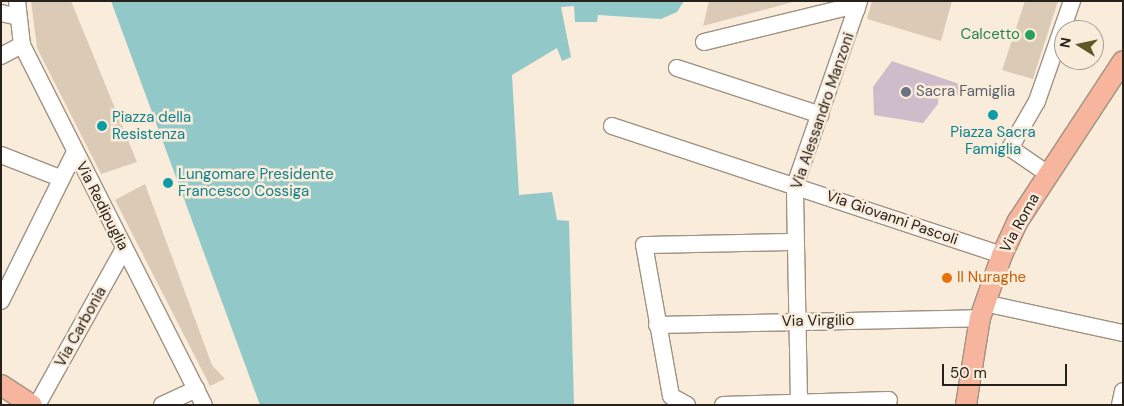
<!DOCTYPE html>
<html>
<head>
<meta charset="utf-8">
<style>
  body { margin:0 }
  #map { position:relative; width:1124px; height:406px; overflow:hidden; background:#faecdb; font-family:"DM Sans",sans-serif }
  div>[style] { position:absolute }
  .green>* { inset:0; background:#dbcab6 }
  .water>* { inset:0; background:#93c8c8 }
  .building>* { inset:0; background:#cebcca }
  .roads { filter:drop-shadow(1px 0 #9f9282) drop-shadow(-1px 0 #9f9282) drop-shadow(0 1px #9f9282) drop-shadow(0 -1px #9f9282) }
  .minor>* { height:16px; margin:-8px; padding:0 8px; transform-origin:8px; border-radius:8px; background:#fff }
  .major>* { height:20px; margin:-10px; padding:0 10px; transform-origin:10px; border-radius:10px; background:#f8b59e }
  .dots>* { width:14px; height:14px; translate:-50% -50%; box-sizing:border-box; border:2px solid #faecdb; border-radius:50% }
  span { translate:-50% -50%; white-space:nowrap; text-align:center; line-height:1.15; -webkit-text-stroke:5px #faecdb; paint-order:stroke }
  .leisure-label { font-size:15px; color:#27864d }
  .right { translate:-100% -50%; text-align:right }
  .worship-label { font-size:15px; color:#5b616d }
  .left { translate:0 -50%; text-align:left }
  .street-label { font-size:15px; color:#26211b }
  .culture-label { font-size:15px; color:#0d838f }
  .food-label { font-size:15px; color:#c56008 }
  .frame { position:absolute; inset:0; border:2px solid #26211b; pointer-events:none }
  .north { position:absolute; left:1054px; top:20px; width:50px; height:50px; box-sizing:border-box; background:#faecdb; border:1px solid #a59b8e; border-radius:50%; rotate:280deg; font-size:14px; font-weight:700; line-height:20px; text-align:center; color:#26211b }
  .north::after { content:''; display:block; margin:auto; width:18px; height:22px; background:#5d5926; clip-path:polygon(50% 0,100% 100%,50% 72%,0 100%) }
  .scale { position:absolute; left:942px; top:364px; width:125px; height:22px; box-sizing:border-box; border:2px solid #26211b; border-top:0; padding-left:6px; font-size:15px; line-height:18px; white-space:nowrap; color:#26211b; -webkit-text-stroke:4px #faecdb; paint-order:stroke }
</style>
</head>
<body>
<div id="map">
  <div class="green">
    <div style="clip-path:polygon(31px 1px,71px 1px,137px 162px,101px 174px,37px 48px)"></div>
    <div style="clip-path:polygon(709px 1px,812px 1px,793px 2px,703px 26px)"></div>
    <div style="clip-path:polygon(872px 1px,952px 1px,941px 41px,867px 19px)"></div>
    <div style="clip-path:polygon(1025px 1px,1058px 1px,1033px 79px,1002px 70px)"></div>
    <div style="clip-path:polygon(145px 184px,212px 365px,225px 379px,210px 386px,115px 200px)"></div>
  </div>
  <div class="water">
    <div style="clip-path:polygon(111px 1px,684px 1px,677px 12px,661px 19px,598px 15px,597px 22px,575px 22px,574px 6px,561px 7px,571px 57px,562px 61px,557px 48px,512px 75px,519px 195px,552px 192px,557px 220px,569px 221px,574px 405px,260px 405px)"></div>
  </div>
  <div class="building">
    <div style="clip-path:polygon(892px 61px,965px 86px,962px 96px,939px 91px,938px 104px,923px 123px,874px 115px,873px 87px)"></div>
  </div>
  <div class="roads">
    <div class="minor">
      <div style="left:17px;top:1px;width:44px;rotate:83.5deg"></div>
      <div style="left:22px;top:45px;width:403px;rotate:63.2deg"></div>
      <div style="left:1px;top:13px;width:17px;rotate:13deg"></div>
      <div style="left:704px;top:42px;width:148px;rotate:-13.7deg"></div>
      <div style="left:848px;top:7px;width:9px;rotate:13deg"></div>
      <div style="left:1px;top:56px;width:24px;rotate:-28deg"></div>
      <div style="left:677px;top:68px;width:151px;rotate:18.1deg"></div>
      <div style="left:612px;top:126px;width:411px;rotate:18.3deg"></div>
      <div style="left:1px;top:155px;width:63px;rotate:21.3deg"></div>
      <div style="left:1048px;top:174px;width:46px;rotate:-145.6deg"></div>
      <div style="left:1010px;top:148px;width:54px;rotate:-60.1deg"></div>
      <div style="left:1037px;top:101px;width:106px;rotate:-70.7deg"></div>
      <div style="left:1px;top:301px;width:166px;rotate:-63.6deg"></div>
      <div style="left:984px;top:303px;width:142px;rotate:12.2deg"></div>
      <div style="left:657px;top:325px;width:323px;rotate:-1.2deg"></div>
      <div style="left:799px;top:401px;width:216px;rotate:-91.1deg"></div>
      <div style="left:795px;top:185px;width:195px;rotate:-70.8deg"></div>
      <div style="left:37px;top:405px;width:179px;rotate:-60.9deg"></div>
      <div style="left:162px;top:405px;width:38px;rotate:-25deg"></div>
      <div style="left:687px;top:405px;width:18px;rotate:-151deg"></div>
      <div style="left:671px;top:396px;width:153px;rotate:-100.1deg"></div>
      <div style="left:644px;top:245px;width:149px;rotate:-1.2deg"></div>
      <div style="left:723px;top:405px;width:166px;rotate:-1.7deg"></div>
      <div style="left:1120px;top:405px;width:14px;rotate:-78deg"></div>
    </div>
    <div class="major">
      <div style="left:1px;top:385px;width:37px;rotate:33deg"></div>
      <div style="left:966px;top:405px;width:88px;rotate:-80.9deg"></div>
      <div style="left:980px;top:318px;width:67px;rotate:-70.8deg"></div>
      <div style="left:1002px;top:255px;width:38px;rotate:-65deg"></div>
      <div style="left:1018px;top:221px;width:191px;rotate:-56.7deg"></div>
    </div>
  </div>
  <div class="dots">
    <div style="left:1030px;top:35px;background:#2e9e5b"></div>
    <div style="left:906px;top:92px;background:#6b7280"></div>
    <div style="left:993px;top:115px;background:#0f9aa8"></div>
    <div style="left:102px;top:126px;background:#0f9aa8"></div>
    <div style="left:168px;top:183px;background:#0f9aa8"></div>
    <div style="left:947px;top:278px;background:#e8710a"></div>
  </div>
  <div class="leisure-label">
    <span class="right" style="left:1020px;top:35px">Calcetto</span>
  </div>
  <div class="worship-label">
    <span class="left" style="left:916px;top:92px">Sacra Famiglia</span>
  </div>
  <div class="street-label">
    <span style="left:823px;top:111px;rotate:-71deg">Via Alessandro Manzoni</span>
    <span style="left:102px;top:206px;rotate:63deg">Via Redipuglia</span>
    <span style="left:892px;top:218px;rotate:19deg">Via Giovanni Pascoli</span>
    <span style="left:1020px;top:223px;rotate:-61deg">Via Roma</span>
    <span style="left:818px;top:321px;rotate:-1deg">Via Virgilio</span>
    <span style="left:81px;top:327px;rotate:-61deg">Via Carbonia</span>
  </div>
  <div class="culture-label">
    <span class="left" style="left:112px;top:126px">Piazza della<br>Resistenza</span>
    <span style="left:993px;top:141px">Piazza Sacra<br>Famiglia</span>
    <span class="left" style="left:178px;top:183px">Lungomare Presidente<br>Francesco Cossiga</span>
  </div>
  <div class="food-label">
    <span class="left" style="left:957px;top:278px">Il Nuraghe</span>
  </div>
  <div class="frame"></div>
  <div class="north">N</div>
  <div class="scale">50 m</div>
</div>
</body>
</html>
